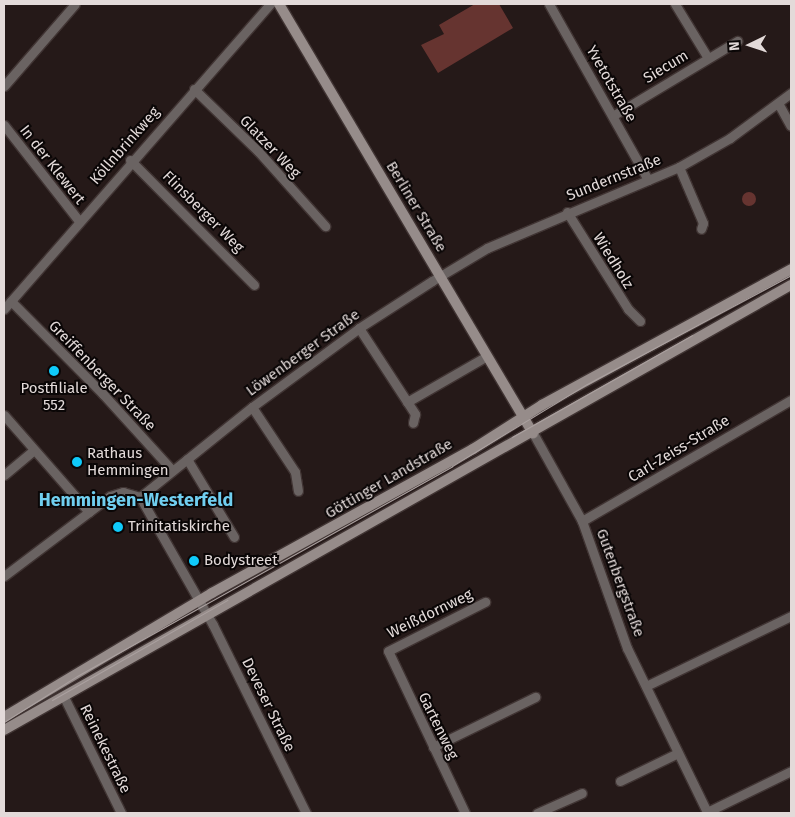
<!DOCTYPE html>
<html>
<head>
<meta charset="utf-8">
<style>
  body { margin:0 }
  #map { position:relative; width:795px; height:817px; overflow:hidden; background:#251918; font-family:"Fira Sans",sans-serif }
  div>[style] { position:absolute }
  .green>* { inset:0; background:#663430 }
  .round { border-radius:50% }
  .roads { filter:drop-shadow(1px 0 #403433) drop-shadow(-1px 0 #403433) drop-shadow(0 1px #403433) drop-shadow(0 -1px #403433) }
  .street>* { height:9px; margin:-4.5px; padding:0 4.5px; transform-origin:4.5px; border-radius:4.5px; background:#6a6362 }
  .secondary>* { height:10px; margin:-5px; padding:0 5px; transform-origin:5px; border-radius:5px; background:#968c8a }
  .tram>* { height:1px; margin:-0.5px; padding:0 0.5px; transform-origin:0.5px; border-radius:0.5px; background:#aba1a0 }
  .dots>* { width:14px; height:14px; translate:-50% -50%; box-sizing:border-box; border:2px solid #0a0606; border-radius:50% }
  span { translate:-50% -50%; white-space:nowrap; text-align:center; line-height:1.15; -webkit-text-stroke:4px #0a0606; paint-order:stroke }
  .street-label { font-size:15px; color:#e3dad9 }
  .poi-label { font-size:15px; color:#e3dad9 }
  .left { translate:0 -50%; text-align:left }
  .quarter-label { font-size:18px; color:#70ceef; font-weight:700 }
  .frame { position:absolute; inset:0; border:5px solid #e3dad9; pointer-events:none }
  .north { position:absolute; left:725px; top:20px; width:50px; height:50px; -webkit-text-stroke:4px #0a0606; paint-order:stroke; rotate:266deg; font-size:14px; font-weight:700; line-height:20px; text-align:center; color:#e3dad9 }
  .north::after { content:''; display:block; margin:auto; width:18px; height:22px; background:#e3dad9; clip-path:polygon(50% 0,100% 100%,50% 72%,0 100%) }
</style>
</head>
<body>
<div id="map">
  <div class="green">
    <div style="clip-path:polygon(475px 4px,499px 4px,513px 28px,438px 73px,421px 45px,444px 34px,439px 25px)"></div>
    <div class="round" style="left:742px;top:192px;width:14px;height:14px"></div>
  </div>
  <div class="roads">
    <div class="street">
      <div style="left:549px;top:4px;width:202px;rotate:60.6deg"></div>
      <div style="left:675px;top:4px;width:63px;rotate:58.6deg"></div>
      <div style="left:4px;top:86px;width:108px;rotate:-49.1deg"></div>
      <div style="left:194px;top:89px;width:89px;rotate:44.1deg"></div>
      <div style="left:258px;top:151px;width:101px;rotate:48.2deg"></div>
      <div style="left:778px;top:103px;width:26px;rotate:61deg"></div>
      <div style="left:614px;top:115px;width:144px;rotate:-31deg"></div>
      <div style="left:4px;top:125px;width:122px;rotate:52deg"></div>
      <div style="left:130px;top:160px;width:176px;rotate:45.2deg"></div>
      <div style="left:679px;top:167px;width:61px;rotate:66.8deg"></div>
      <div style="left:703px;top:223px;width:6px;rotate:108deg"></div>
      <div style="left:567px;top:212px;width:115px;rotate:57.8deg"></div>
      <div style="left:628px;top:309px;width:17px;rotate:45deg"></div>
      <div style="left:11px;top:301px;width:131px;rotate:45.3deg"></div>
      <div style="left:103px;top:394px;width:103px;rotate:47.8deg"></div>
      <div style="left:4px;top:309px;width:405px;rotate:-48.9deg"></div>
      <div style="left:359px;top:328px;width:103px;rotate:56.9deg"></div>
      <div style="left:415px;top:414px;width:9px;rotate:103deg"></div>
      <div style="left:407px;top:402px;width:92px;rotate:-29.9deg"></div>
      <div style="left:252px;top:407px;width:78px;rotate:56.5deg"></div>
      <div style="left:295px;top:472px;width:19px;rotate:81deg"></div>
      <div style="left:4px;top:415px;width:129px;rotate:48.8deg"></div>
      <div style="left:533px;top:433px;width:101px;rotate:60.9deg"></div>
      <div style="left:582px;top:521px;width:135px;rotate:70.5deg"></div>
      <div style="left:627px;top:648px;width:182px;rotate:64deg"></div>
      <div style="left:707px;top:812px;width:93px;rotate:-26deg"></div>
      <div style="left:187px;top:459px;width:91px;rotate:58.9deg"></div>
      <div style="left:4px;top:475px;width:39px;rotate:-40deg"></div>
      <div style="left:140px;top:497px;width:144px;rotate:-38.8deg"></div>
      <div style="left:252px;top:407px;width:133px;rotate:-36.4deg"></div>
      <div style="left:359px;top:328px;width:87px;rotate:-32.8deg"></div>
      <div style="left:432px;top:281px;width:64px;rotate:-31deg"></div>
      <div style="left:487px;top:248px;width:208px;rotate:-22.9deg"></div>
      <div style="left:679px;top:167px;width:59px;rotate:-29.6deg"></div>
      <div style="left:730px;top:138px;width:76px;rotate:-36.4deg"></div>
      <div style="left:582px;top:521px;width:241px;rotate:-30.1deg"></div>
      <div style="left:4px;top:576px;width:133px;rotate:-37deg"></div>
      <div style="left:110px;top:496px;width:14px;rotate:-17deg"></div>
      <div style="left:123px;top:492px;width:18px;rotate:16deg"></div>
      <div style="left:140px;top:497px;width:147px;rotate:60.3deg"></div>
      <div style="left:213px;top:625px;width:210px;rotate:63.7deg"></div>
      <div style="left:646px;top:686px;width:161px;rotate:-25.8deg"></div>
      <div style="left:64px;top:697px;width:129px;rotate:63.8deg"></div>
      <div style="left:433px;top:747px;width:114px;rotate:-26.1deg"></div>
      <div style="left:620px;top:781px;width:64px;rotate:-25.8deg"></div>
      <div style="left:465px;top:813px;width:179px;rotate:-115.4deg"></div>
      <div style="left:388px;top:651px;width:109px;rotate:-26.8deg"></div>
      <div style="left:537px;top:813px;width:49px;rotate:-24deg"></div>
    </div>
    <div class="secondary">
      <div style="left:279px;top:4px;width:499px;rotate:59.4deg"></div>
      <div style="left:4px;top:717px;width:242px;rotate:-30.8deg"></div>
      <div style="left:212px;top:593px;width:298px;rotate:-28.9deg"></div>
      <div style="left:473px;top:449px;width:82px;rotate:-32.5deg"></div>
      <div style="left:542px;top:405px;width:284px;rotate:-28.6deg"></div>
      <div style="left:4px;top:730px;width:904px;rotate:-29.49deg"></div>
    </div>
  </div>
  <div class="tram">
    <div style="left:512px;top:437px;width:207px;rotate:-29.5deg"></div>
    <div style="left:52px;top:700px;width:202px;rotate:-29.7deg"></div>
    <div style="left:4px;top:722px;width:86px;rotate:-32.2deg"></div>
    <div style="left:77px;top:676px;width:430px;rotate:-29.2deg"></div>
    <div style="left:452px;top:466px;width:158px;rotate:-31.3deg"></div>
    <div style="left:587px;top:384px;width:231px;rotate:-28.1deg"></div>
  </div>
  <div class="dots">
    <div style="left:54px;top:371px;background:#0fcafa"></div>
    <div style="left:77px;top:462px;background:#0fcafa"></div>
    <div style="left:118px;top:527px;background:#0fcafa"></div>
    <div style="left:194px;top:561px;background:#0fcafa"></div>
  </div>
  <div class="street-label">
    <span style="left:666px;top:67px;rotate:-31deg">Siecum</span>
    <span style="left:611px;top:84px;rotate:60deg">Yvetotstraße</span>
    <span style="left:125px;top:146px;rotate:-49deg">Köllnbrinkweg</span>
    <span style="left:270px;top:147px;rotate:46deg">Glatzer Weg</span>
    <span style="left:52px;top:165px;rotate:52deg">In der Klewert</span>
    <span style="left:614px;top:178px;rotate:-22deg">Sundernstraße</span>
    <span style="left:416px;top:207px;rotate:59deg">Berliner Straße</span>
    <span style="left:203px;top:212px;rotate:45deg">Flinsberger Weg</span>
    <span style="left:613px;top:261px;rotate:58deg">Wiedholz</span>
    <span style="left:303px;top:353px;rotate:-36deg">Löwenberger Straße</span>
    <span style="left:102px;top:376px;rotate:46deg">Greiffenberger Straße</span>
    <span style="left:679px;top:449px;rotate:-31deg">Carl-Zeiss-Straße</span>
    <span style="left:389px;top:479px;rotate:-30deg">Göttinger Landstraße</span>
    <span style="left:620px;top:583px;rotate:70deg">Gutenbergstraße</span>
    <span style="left:430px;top:614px;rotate:-26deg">Weißdornweg</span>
    <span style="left:268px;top:705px;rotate:64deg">Deveser Straße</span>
    <span style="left:438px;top:726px;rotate:64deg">Gartenweg</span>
    <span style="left:105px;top:749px;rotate:64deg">Reinekestraße</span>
  </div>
  <div class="poi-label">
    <span style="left:54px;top:397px">Postfiliale<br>552</span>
    <span class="left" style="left:87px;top:462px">Rathaus<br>Hemmingen</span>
    <span class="left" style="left:128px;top:527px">Trinitatiskirche</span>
    <span class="left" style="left:204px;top:561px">Bodystreet</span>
  </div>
  <div class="quarter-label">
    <span style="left:136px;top:500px">Hemmingen-Westerfeld</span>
  </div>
  <div class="frame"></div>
  <div class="north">N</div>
</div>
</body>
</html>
